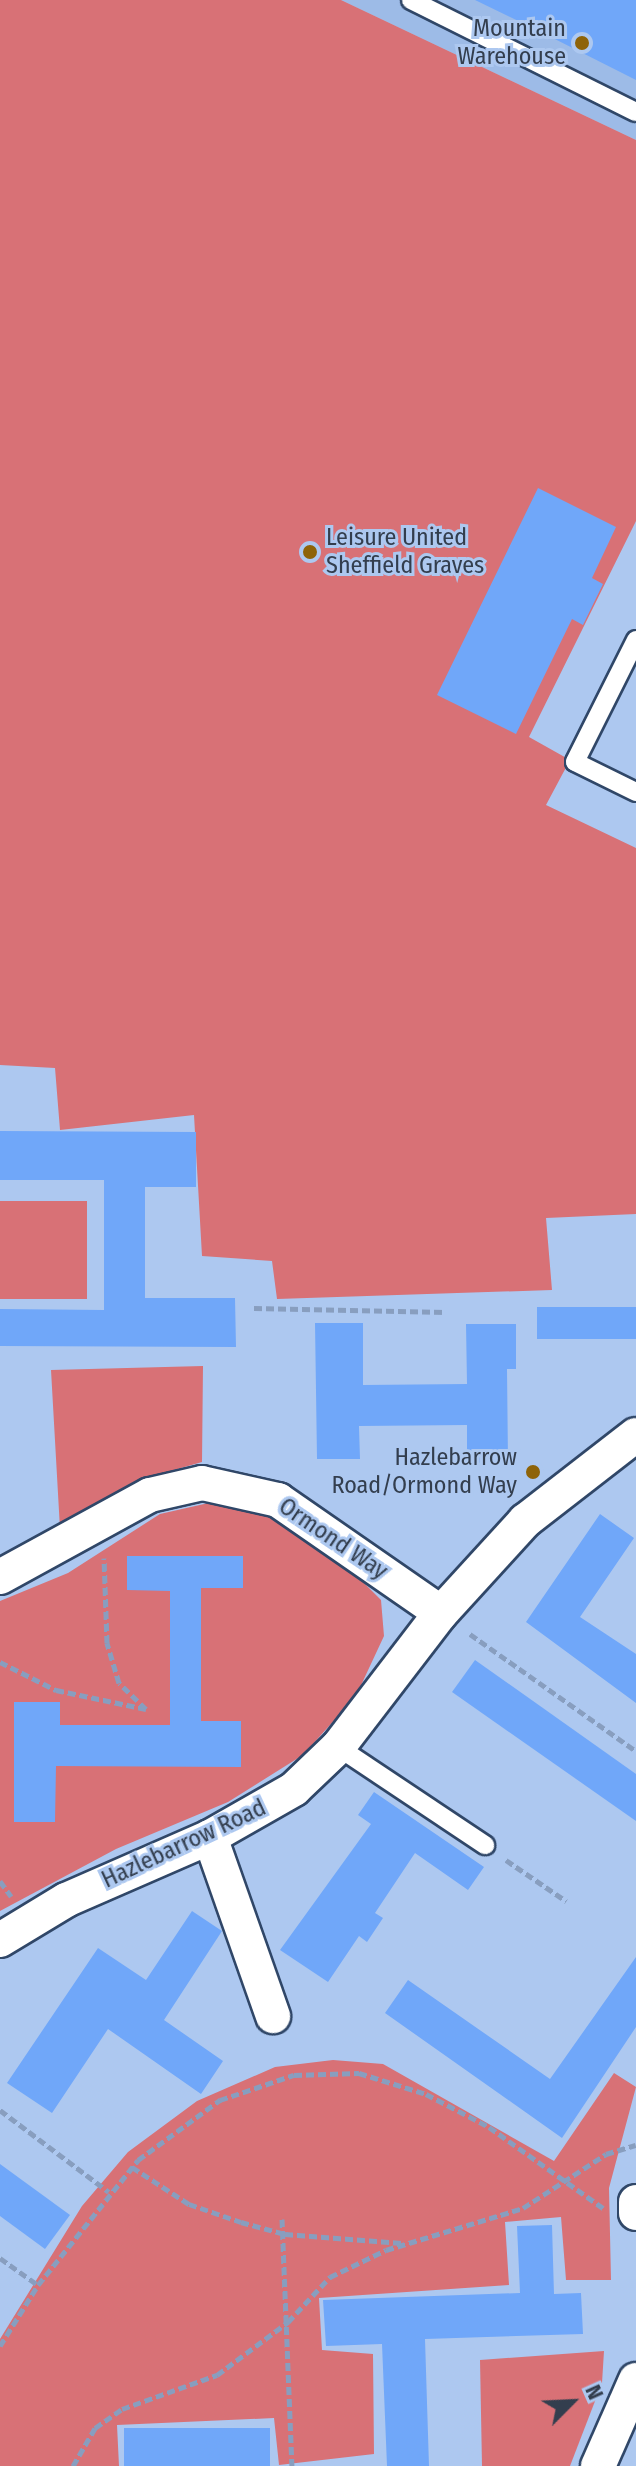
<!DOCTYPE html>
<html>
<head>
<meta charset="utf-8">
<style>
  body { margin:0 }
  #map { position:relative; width:636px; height:2466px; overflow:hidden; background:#adc8f0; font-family:"Fira Sans Condensed",sans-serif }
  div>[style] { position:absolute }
  .built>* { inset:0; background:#9dbbe7 }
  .green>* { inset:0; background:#d87176; transform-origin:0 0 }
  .building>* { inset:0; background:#70a7f9; transform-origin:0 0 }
  .path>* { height:5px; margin-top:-2.5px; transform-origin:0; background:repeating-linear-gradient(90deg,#889ebf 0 8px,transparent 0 12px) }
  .roads { filter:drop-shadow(2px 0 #304768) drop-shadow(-2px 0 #304768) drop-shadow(0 2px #304768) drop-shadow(0 -2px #304768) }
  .lane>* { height:18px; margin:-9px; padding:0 9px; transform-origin:9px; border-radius:9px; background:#fff }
  .street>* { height:34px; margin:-17px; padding:0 17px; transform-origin:17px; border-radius:17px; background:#fff }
  .dots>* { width:22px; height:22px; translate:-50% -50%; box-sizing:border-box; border:4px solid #adc8f0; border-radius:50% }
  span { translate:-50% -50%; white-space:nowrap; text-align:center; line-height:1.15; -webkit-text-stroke:6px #adc8f0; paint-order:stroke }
  .poi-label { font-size:24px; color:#333e4e }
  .right { translate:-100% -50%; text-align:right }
  .left { translate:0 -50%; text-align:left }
  .street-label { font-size:24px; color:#333e4e }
  .north { position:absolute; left:532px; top:2362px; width:80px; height:80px; -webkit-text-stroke:6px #adc8f0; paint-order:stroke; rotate:66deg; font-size:22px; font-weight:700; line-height:32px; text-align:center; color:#333e4e }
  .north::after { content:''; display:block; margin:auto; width:28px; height:36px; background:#333e4e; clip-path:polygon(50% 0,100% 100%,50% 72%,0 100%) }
</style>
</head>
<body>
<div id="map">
  <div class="built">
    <div style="clip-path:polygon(341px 0,636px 0,636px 140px)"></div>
  </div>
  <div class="green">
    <div style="clip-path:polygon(0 0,341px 0,636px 140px,636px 521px,529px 737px,570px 760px,546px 805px,636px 848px,636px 1214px,546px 1218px,552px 1290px,277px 1299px,272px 1261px,202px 1256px,194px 1115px,60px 1130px,55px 1068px,0 1065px)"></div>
    <div style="left:0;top:1201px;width:87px;height:98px"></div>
    <div style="clip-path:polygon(203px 1366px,202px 1462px,167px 1472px,60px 1529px,51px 1370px)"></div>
    <div style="clip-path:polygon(213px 1502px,273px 1517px,351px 1570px,381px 1600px,384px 1636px,356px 1696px,303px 1755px,228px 1802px,116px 1849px,0 1911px,0 1601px,68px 1573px,160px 1514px)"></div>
    <div style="clip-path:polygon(333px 2060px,383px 2064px,554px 2161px,614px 2073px,636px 2087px,609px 2188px,611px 2280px,566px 2280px,561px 2217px,505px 2222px,509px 2285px,319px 2298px,322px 2350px,373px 2354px,374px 2454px,279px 2465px,274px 2418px,117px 2425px,119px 2466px,0 2466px,0 2339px,82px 2206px,128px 2152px,197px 2101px,275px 2067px)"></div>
    <div style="clip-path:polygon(604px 2351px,602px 2383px,570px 2466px,482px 2466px,480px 2360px)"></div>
  </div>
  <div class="building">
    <div style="clip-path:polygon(475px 0,636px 0,636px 80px,533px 28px)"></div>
    <div style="clip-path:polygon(538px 488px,616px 527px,592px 578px,603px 584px,583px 625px,572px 619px,516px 734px,437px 695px)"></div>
    <div style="clip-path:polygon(0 1131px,196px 1132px,196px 1187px,145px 1187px,145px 1298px,235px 1298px,236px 1347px,0 1346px,0 1309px,104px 1310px,104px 1180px,0 1180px)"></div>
    <div style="left:636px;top:1307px;width:32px;height:99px;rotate:90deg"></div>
    <div style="clip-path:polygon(315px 1323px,363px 1323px,363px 1385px,467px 1384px,466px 1324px,516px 1324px,516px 1369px,507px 1369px,508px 1462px,467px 1463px,467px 1425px,359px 1426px,360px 1459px,317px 1459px)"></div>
    <div style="clip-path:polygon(600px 1514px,634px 1538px,580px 1617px,636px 1654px,636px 1703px,526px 1622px)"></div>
    <div style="clip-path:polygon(127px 1556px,243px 1556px,243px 1588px,201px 1588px,201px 1721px,241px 1721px,241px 1767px,56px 1766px,55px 1822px,14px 1822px,14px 1702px,60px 1702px,60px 1725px,170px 1725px,170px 1591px,127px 1590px)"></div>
    <div style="clip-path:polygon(475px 1660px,636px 1774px,636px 1821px,452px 1692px)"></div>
    <div style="clip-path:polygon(374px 1792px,484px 1867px,468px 1890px,415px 1853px,375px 1913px,383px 1918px,367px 1942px,359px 1936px,328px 1982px,280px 1950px,371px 1824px,358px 1815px)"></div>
    <div style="clip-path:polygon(192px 1911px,222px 1931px,164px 2020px,223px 2061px,201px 2094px,108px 2029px,52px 2113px,7px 2083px,98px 1948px,146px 1980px)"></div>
    <div style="clip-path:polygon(636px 1957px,636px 2027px,562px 2138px,385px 2013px,408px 1980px,550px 2079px)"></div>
    <div style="clip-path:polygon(0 2164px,70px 2215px,45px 2249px,0 2216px)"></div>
    <div style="clip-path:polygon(552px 2225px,554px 2294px,581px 2293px,583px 2334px,425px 2339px,429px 2466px,387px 2466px,382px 2344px,326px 2346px,323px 2300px,520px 2293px,517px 2226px)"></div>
    <div style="left:124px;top:2428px;width:146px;height:38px"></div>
  </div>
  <div class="path">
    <div style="left:254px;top:1308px;width:192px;rotate:1.2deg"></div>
    <div style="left:470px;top:1634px;width:203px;rotate:35.2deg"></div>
    <div style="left:0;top:1662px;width:63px;rotate:26.6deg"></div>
    <div style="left:56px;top:1690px;width:92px;rotate:11.9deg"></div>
    <div style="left:146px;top:1709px;width:37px;rotate:-136deg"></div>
    <div style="left:119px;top:1683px;width:42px;rotate:-106.7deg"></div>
    <div style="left:107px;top:1643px;width:85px;rotate:-92deg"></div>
    <div style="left:506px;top:1860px;width:73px;rotate:34.3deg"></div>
    <div style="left:0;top:1881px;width:19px;rotate:54deg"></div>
    <div style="left:0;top:2110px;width:136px;rotate:37deg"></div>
    <div style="left:132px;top:2167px;width:68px;rotate:33deg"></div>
    <div style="left:189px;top:2204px;width:55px;rotate:19.1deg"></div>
    <div style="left:241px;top:2222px;width:46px;rotate:15.3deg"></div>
    <div style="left:285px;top:2234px;width:117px;rotate:4.4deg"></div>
    <div style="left:282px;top:2219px;width:247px;rotate:87.7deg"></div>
    <div style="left:0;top:2258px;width:47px;rotate:35.4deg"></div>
    <div style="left:0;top:2346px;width:72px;rotate:-58.1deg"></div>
    <div style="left:38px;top:2285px;width:160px;rotate:-51.3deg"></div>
    <div style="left:138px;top:2160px;width:102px;rotate:-36.2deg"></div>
    <div style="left:220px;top:2100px;width:78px;rotate:-18.7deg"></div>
    <div style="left:294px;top:2075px;width:65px;rotate:-1.8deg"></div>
    <div style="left:359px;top:2073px;width:70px;rotate:17.4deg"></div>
    <div style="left:426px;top:2094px;width:71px;rotate:27.6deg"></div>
    <div style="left:489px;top:2127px;width:140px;rotate:35.4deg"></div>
    <div style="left:73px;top:2466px;width:44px;rotate:-59.9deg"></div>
    <div style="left:95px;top:2428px;width:33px;rotate:-35deg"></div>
    <div style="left:122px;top:2409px;width:101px;rotate:-19.7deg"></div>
    <div style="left:217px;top:2375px;width:89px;rotate:-36.7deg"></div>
    <div style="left:288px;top:2322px;width:62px;rotate:-47deg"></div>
    <div style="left:330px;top:2277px;width:62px;rotate:-25.7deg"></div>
    <div style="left:386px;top:2250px;width:143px;rotate:-17deg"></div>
    <div style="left:523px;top:2208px;width:99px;rotate:-33deg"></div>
    <div style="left:606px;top:2154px;width:31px;rotate:-17deg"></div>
  </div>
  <div class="roads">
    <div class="lane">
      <div style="left:411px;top:0;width:251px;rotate:26.5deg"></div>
      <div style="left:636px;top:640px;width:136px;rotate:116.6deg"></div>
      <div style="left:575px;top:762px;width:68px;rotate:26.2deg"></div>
      <div style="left:338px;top:1747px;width:177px;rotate:33.7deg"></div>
    </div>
    <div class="street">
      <div style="left:0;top:1577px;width:171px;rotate:-28.7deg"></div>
      <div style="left:150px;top:1495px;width:53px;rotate:-13deg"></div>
      <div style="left:202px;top:1483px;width:78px;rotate:12.6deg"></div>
      <div style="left:278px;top:1500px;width:198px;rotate:34.7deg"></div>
      <div style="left:210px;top:1837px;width:190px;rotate:70.6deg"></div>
      <div style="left:0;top:1940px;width:77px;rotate:-31.2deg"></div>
      <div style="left:66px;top:1900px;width:157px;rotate:-23.6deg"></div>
      <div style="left:210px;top:1837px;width:97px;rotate:-29.7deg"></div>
      <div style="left:294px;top:1789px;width:61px;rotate:-43.7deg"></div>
      <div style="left:338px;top:1747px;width:169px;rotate:-52.5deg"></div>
      <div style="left:441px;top:1613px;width:125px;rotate:-47.6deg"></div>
      <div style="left:525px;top:1521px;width:140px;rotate:-37.8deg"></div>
      <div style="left:636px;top:2202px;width:11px;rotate:90deg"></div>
      <div style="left:598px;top:2466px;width:94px;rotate:-66.2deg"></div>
    </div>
  </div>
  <div class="dots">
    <div style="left:582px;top:43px;background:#8e6308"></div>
    <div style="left:310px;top:552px;background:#8e6308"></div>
    <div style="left:533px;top:1472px;background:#8e6308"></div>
  </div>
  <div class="poi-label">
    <span class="right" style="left:566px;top:43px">Mountain<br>Warehouse</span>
    <span class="left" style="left:326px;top:552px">Leisure United<br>Sheffield Graves</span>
    <span class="right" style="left:517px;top:1472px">Hazlebarrow<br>Road/Ormond Way</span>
  </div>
  <div class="street-label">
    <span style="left:333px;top:1539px;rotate:34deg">Ormond Way</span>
    <span style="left:184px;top:1844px;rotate:-25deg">Hazlebarrow Road</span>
  </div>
  <div class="north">N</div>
</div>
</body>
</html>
